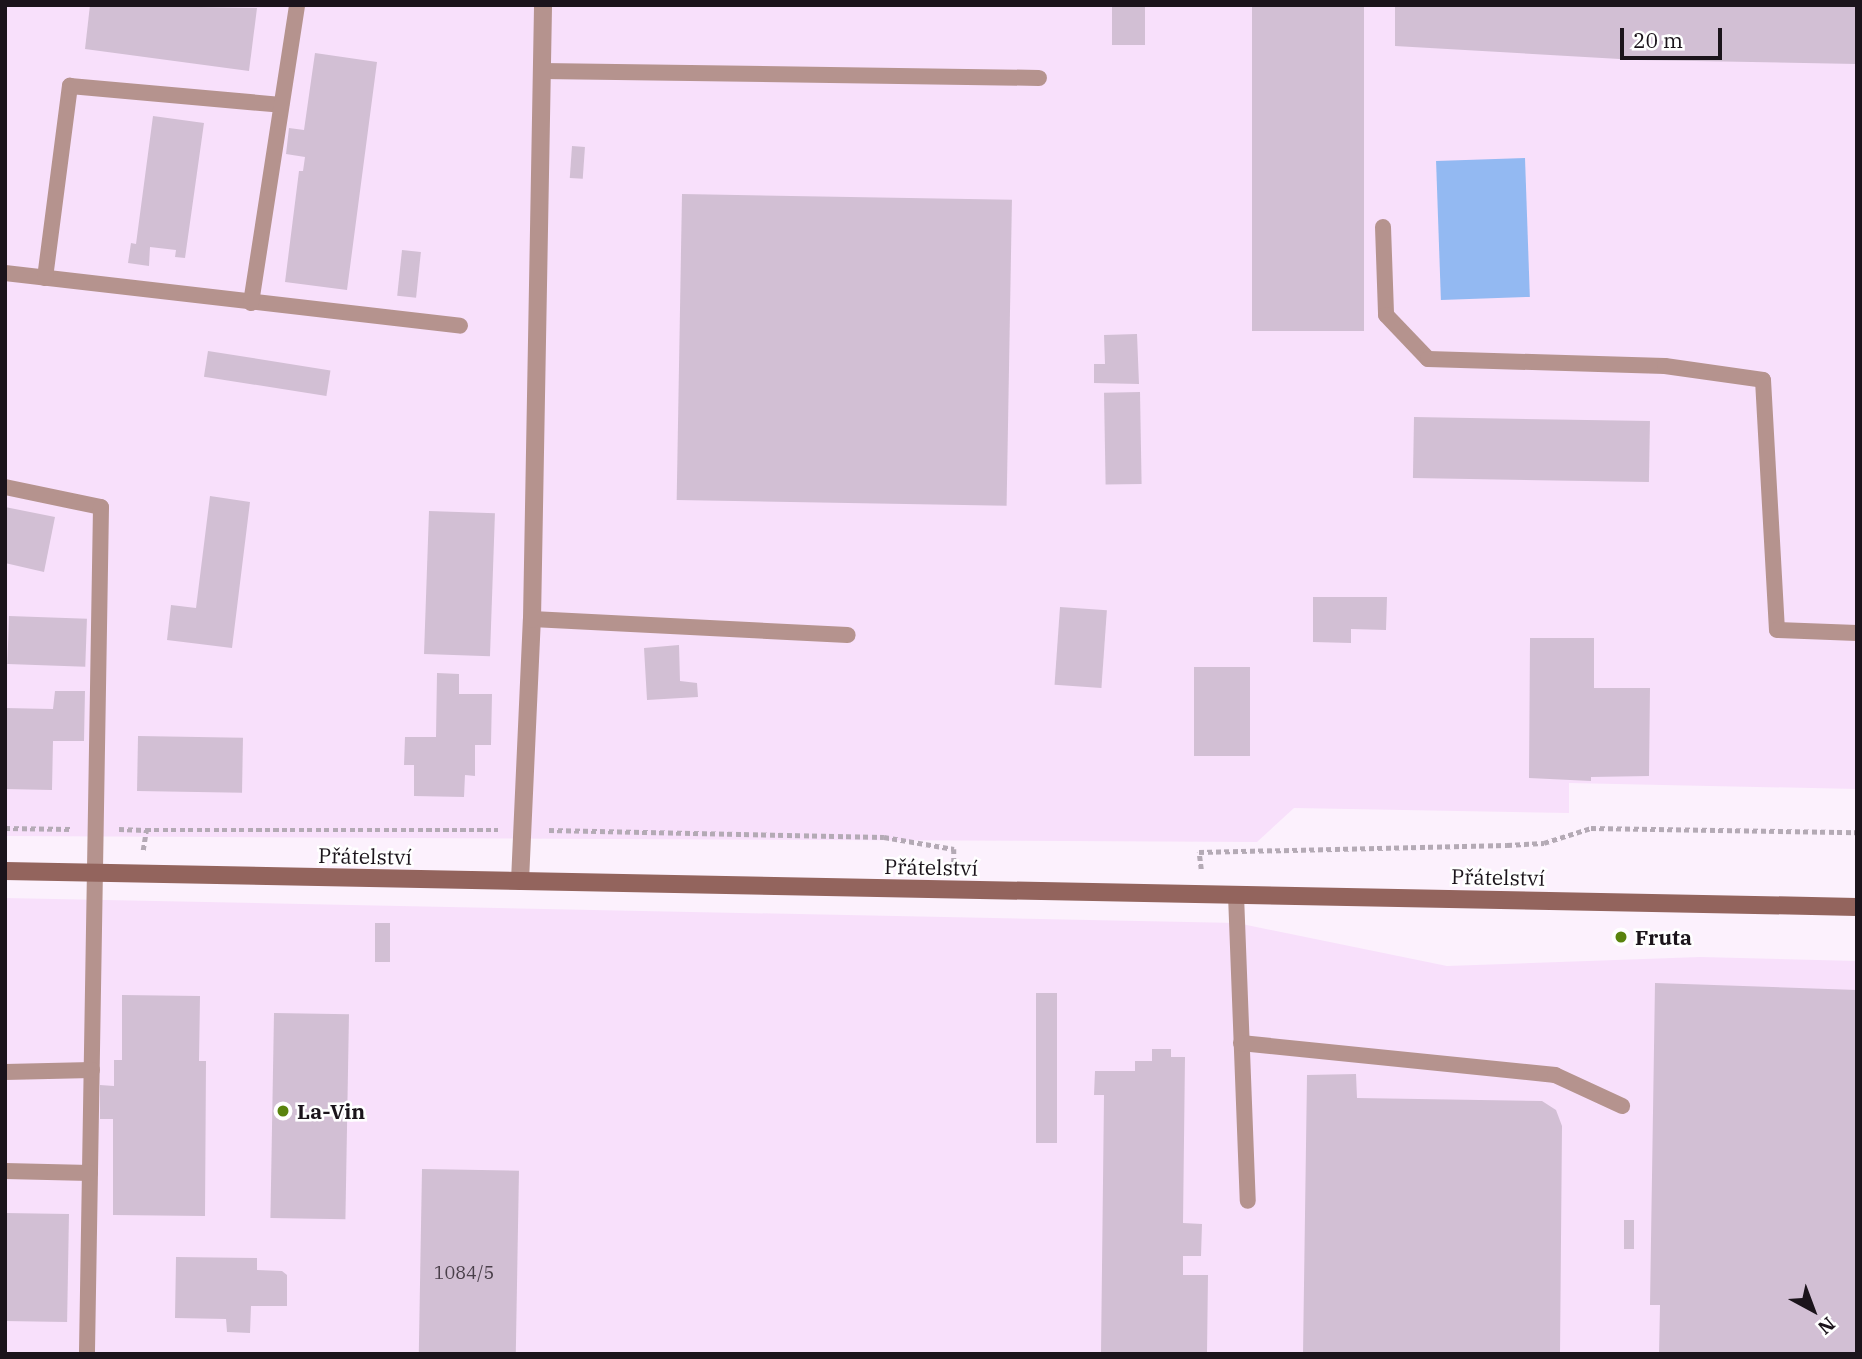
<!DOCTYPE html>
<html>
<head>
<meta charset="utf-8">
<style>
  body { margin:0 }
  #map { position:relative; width:1862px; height:1359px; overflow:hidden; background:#fcf1fd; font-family:"IBM Plex Serif",serif }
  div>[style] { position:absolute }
  .built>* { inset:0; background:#f8e0fb }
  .water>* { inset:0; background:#93b9f2; transform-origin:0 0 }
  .building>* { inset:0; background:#d2bfd4; transform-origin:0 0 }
  .path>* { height:4.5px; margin-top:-2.25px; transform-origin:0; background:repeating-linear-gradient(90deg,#b4aab5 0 5px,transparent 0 8.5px) }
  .service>* { height:16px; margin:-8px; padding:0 8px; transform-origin:8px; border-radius:8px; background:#b5938e }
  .minor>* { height:18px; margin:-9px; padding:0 9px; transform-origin:9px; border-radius:9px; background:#b5938e }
  .secondary>* { height:18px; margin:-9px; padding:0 9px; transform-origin:9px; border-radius:9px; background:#93645d }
  .dots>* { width:19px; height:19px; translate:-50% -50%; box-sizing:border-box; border:4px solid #fff; border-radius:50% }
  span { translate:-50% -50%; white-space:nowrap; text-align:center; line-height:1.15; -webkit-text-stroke:5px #fff; paint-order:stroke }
  .number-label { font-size:18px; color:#493f49 }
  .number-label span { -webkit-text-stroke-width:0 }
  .street-label { font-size:21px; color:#1b141b }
  .poi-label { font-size:21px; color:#1b141b; font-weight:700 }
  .left { translate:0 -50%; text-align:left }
  .frame { position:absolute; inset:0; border:7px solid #1b141b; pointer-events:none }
  .north { position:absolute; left:1778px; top:1275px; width:70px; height:70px; -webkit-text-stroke:5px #fff; paint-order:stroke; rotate:139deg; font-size:19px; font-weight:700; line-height:28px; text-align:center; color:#1b141b }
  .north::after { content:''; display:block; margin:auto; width:24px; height:32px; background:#1b141b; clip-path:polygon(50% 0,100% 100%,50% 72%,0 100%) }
  .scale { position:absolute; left:1620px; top:28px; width:102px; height:32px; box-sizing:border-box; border:4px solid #1b141b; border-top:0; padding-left:9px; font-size:21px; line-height:24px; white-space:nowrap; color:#1b141b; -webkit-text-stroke:5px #fff; paint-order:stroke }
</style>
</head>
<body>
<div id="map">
  <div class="built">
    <div style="clip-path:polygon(5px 5px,1857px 5px,1857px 789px,1569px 783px,1569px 813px,1294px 808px,1257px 842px,5px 836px)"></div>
    <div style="clip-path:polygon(5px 898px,1237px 923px,1447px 966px,1700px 957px,1857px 961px,1857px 1354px,5px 1354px)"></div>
  </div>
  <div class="water">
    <div style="left:1525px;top:158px;width:139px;height:89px;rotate:88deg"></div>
  </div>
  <div class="building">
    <div style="clip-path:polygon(90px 5px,257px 8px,249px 71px,85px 49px)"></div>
    <div style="left:1112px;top:5px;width:33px;height:40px"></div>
    <div style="left:1252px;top:5px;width:112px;height:326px"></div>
    <div style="clip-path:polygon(1395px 5px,1857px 5px,1857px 64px,1637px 60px,1395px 46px)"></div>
    <div style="clip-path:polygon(315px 53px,377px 62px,347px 290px,285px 282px,299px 171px,303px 171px,305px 157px,286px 154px,289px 128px,304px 130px)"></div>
    <div style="clip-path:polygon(153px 116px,204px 123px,185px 258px,175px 257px,176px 250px,150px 247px,149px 266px,128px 263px,131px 243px,136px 244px)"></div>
    <div style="left:572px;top:146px;width:13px;height:32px;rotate:4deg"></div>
    <div style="left:682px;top:194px;width:330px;height:306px;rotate:1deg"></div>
    <div style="left:402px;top:250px;width:19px;height:46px;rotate:6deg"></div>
    <div style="clip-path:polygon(1137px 334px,1139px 384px,1094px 383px,1094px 364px,1105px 364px,1104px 335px)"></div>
    <div style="left:208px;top:351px;width:124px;height:26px;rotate:9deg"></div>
    <div style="left:1140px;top:392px;width:92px;height:36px;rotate:89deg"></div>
    <div style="left:1414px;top:417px;width:236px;height:61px;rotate:1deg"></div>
    <div style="clip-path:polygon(210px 496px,250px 502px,232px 648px,167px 640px,171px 605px,196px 608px)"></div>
    <div style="clip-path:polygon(5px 507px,55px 517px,44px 572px,5px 563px)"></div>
    <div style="left:429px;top:511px;width:66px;height:143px;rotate:2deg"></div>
    <div style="clip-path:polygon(1313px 597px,1387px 597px,1386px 630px,1351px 629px,1351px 643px,1313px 642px)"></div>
    <div style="left:1060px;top:607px;width:47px;height:78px;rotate:4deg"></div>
    <div style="left:9px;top:616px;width:78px;height:48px;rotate:2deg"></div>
    <div style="clip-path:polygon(1530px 638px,1594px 638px,1594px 688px,1650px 688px,1649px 776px,1591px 777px,1591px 781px,1529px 778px)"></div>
    <div style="clip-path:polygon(679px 645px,680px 681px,697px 683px,698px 697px,647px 700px,644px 648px)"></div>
    <div style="left:1194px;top:667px;width:56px;height:89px"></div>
    <div style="clip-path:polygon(437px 673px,459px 674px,459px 694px,492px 694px,491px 745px,475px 745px,475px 776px,465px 775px,464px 797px,414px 796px,414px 765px,404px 765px,405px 737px,436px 737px)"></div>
    <div style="clip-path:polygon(55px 691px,85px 691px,84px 741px,53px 741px,52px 790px,5px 789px,5px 708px,53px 709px)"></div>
    <div style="left:138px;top:736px;width:105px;height:55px;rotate:1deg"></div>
    <div style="left:375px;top:923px;width:15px;height:39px"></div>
    <div style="clip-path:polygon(1655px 983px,1857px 990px,1857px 1354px,1659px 1354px,1660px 1305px,1650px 1305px)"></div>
    <div style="left:1036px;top:993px;width:21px;height:150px"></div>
    <div style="clip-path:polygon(122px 995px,200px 996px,199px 1061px,206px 1061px,205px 1216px,113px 1215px,113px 1119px,100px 1119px,100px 1085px,114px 1086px,114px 1060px,122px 1060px)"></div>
    <div style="left:274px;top:1013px;width:75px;height:205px;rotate:1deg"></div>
    <div style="clip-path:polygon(1152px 1049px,1171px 1049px,1171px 1057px,1185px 1057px,1183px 1223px,1202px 1224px,1201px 1256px,1183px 1256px,1183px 1275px,1208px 1275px,1207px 1353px,1101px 1354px,1104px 1095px,1094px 1095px,1095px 1071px,1135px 1071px,1135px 1061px,1152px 1061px)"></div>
    <div style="clip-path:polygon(1356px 1074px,1357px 1098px,1542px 1101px,1556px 1110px,1562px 1126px,1560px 1354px,1303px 1354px,1307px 1075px)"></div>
    <div style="left:422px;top:1169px;width:97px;height:185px;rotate:1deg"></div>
    <div style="left:5px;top:1213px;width:64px;height:108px;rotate:1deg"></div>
    <div style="left:1624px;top:1220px;width:10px;height:29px"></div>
    <div style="clip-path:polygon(176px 1257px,257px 1258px,257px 1270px,282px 1271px,287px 1275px,287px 1306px,251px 1306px,250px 1333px,227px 1332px,226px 1319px,175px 1318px)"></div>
  </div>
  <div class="path">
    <div style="left:5px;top:828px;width:66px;rotate:0.9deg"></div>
    <div style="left:119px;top:829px;width:27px;rotate:2deg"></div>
    <div style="left:549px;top:830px;width:335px;rotate:1.2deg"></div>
    <div style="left:884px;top:837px;width:71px;rotate:9.7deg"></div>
    <div style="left:954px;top:849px;width:15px;rotate:90deg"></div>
    <div style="left:143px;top:850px;width:20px;rotate:-81deg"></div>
    <div style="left:146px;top:830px;width:352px"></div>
    <div style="left:1201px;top:869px;width:17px;rotate:-97deg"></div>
    <div style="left:1199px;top:852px;width:308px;rotate:-1.3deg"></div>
    <div style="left:1507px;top:845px;width:37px;rotate:-3deg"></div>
    <div style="left:1544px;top:843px;width:49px;rotate:-17.7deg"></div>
    <div style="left:1591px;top:828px;width:266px;rotate:0.9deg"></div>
  </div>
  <div class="service">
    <div style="left:542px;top:71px;width:497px;rotate:0.8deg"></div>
    <div style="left:1383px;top:227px;width:88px;rotate:88deg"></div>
    <div style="left:1386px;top:315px;width:61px;rotate:46.3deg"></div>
    <div style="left:1428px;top:359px;width:237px;rotate:1.7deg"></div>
    <div style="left:1665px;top:366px;width:99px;rotate:8.1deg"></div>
    <div style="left:1763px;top:380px;width:250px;rotate:86.8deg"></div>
    <div style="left:1777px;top:630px;width:80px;rotate:2.1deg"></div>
    <div style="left:5px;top:273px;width:458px;rotate:6.6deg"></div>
    <div style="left:45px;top:278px;width:194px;rotate:-82.6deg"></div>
    <div style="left:70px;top:86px;width:212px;rotate:5.1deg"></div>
    <div style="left:251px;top:303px;width:302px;rotate:-81.2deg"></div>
    <div style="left:5px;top:487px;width:98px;rotate:11.8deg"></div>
    <div style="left:101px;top:507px;width:847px;rotate:90.95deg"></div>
    <div style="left:532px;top:619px;width:316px;rotate:2.9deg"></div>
    <div style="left:1236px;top:895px;width:306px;rotate:87.8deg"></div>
    <div style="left:1241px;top:1043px;width:316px;rotate:5.8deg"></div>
    <div style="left:1555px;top:1075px;width:74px;rotate:24.8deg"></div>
    <div style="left:5px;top:1072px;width:87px;rotate:-1.3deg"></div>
    <div style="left:5px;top:1171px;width:85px;rotate:1.3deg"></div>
  </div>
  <div class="minor">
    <div style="left:520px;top:881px;width:262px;rotate:-87.4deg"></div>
    <div style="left:532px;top:619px;width:614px;rotate:-88.97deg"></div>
  </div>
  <div class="secondary">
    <div style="left:5px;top:871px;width:1852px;rotate:1.11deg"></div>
  </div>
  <div class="dots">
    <div style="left:1621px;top:937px;background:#59830d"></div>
    <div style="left:283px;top:1111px;background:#59830d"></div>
  </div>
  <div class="number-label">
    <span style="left:464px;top:1273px">1084/5</span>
  </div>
  <div class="street-label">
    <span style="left:365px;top:856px;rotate:1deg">Přátelství</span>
    <span style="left:931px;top:867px;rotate:1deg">Přátelství</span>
    <span style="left:1498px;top:877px;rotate:1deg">Přátelství</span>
  </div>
  <div class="poi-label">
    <span class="left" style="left:1635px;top:937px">Fruta</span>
    <span class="left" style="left:297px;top:1111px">La-Vin</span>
  </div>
  <div class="frame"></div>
  <div class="north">N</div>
  <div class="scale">20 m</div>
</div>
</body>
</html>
